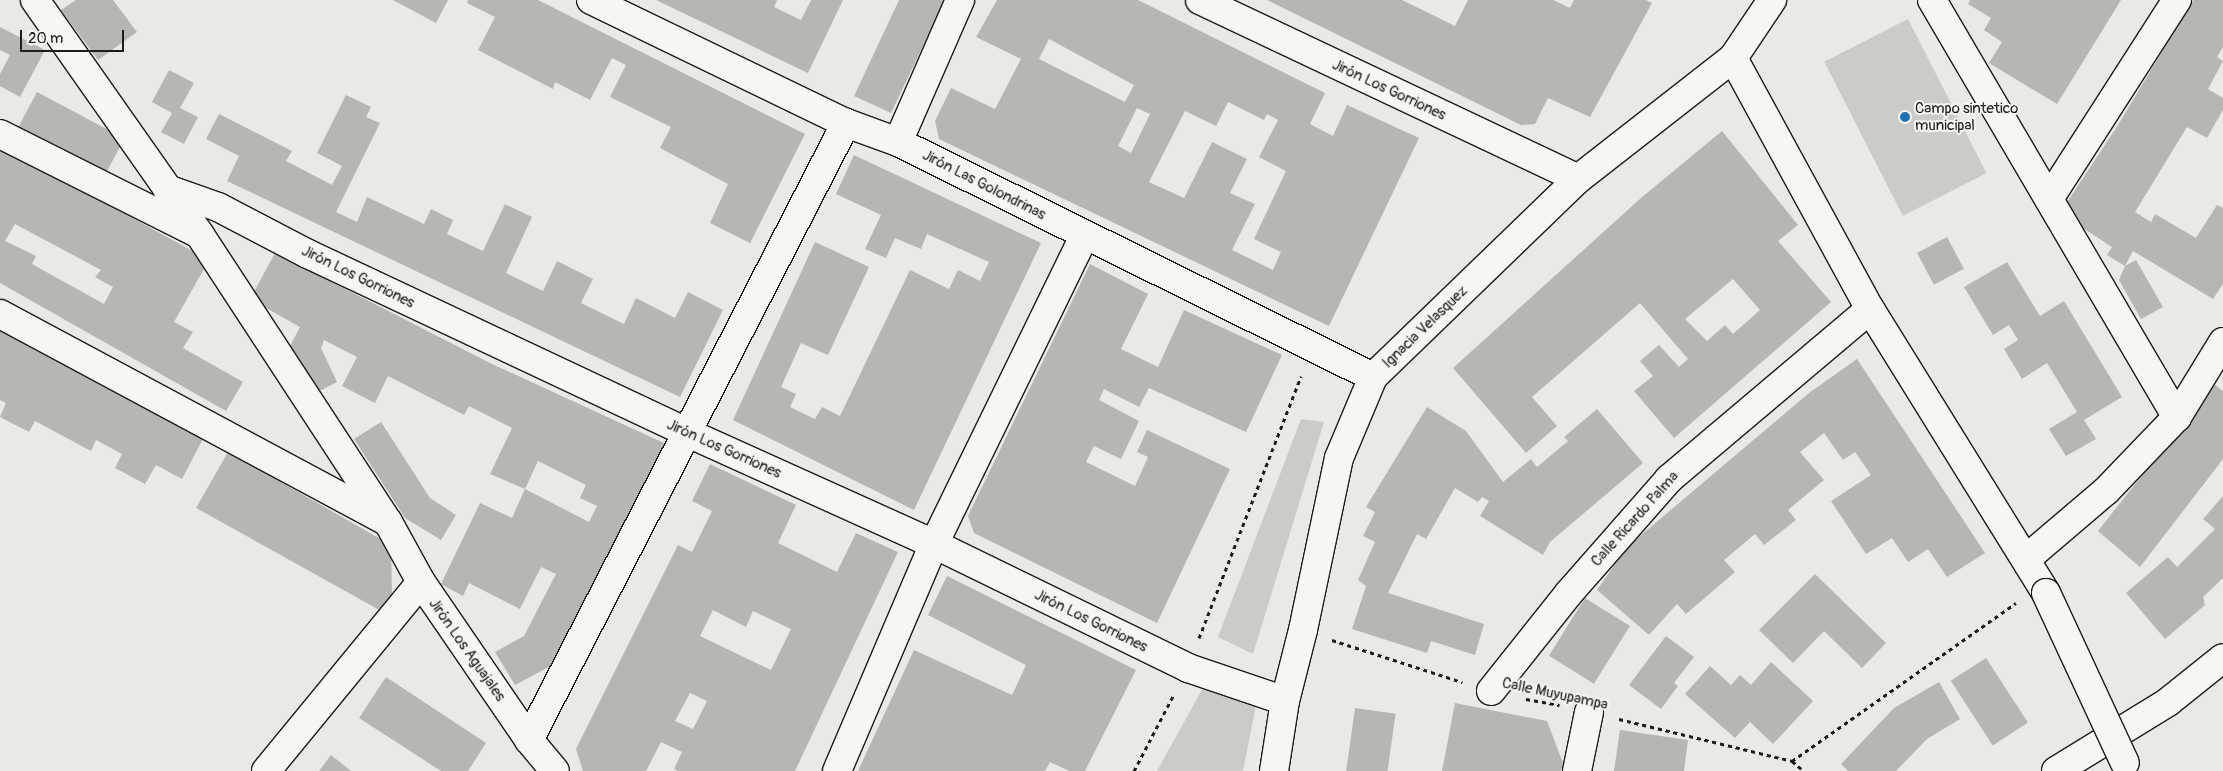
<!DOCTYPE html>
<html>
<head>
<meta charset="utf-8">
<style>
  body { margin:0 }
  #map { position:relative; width:2223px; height:771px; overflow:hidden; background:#e9e9e5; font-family:Pangolin,sans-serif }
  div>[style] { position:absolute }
  .green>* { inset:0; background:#cbcbc7; transform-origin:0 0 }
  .building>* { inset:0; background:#b6b6b3; transform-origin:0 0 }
  .path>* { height:3px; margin-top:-1.5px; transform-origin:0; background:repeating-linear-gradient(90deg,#1c1c1c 0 4px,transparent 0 8px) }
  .roads { filter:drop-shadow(1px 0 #1c1c1c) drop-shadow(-1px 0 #1c1c1c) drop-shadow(0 1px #1c1c1c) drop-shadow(0 -1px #1c1c1c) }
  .minor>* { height:28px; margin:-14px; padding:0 14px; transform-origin:14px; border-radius:14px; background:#f6f6f2 }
  .major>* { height:28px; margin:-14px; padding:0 14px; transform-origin:14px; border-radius:14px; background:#f6f6f2 }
  .bridges { filter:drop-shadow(1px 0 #1c1c1c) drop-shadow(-1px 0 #1c1c1c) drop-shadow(0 1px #1c1c1c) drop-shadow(0 -1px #1c1c1c) }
  .minor-bridge>* { height:28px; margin:-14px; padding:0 14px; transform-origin:14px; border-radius:14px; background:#f6f6f2 }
  .dots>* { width:14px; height:14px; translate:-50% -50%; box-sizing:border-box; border:2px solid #f6f6f2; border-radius:50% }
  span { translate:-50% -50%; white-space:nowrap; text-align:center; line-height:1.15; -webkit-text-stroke:4px #f6f6f2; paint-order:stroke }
  .street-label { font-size:15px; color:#1c1c1c }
  .poi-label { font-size:15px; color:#1c1c1c }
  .left { translate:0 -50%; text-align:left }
  .scale { position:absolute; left:20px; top:30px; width:104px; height:22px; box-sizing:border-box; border:2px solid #1c1c1c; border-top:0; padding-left:6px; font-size:15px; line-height:18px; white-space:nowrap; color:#1c1c1c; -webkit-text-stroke:4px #f6f6f2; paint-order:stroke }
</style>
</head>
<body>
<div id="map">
  <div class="green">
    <div style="left:1908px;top:19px;width:173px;height:94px;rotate:63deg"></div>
    <div style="clip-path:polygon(1301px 419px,1324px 422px,1253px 654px,1218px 637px)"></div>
    <div style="clip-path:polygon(1209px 677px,1259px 690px,1243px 771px,1157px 771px)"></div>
  </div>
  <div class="building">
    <div style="clip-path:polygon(76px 0,113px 0,137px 32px,98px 60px,61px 10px)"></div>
    <div style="clip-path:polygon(393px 0,448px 0,436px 23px)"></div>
    <div style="clip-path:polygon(468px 0,538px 0,805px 134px,750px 243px,710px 223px,728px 184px,660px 148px,671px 127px,610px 97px,626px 65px,612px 58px,590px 100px,555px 82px,553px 89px,478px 50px,495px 17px,467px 3px)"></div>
    <div style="clip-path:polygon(656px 0,777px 0,774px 7px,801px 20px,811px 0,843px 0,808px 73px)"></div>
    <div style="clip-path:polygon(899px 0,945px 0,891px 113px,854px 96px)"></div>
    <div style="clip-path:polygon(evenodd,997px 0,1138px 0,1325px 93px,1310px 124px,1333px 136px,1347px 105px,1419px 138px,1329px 326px,939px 139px,935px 121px,951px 88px,995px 109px,1021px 59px,976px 37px,997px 0,1049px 39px,1134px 85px,1125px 102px,1039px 59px,1049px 39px,997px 0,1228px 102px,1264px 120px,1267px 114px,1278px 120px,1259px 157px,1286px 171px,1254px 239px,1281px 252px,1273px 270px,1232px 250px,1255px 204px,1230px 193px,1247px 159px,1212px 142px,1184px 198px,1149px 182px,1185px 111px,1216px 126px,1228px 102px,997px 0,1137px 108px,1150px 114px,1131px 153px,1118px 146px,1137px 108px)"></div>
    <div style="clip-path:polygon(1267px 0,1402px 0,1455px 26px,1468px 0,1553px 0,1570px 8px,1574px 0,1646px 0,1652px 3px,1590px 117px,1548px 98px,1535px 124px,1521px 125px)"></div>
    <div style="clip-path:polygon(1970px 0,2121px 0,2057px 104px,1989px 63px,2002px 42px,1984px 30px,1991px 18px,1968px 4px)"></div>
    <div style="clip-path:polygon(2193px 0,2223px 0,2223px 47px,2217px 57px,2223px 61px,2208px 89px,2223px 98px,2223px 110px,2207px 138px,2187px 127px,2135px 212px,2151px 222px,2155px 214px,2196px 238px,2217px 205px,2223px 208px,2223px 284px,2213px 299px,2133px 251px,2125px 266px,2136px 260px,2163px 307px,2141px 319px,2119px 280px,2125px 266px,2107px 255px,2112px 247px,2060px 213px,2118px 125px)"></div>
    <div style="clip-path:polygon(0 27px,45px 50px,20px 97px,0 86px,0 74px,10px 55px,0 50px)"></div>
    <div style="clip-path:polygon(169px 70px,194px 83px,180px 108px,198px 117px,184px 144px,161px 132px,172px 113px,152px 102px)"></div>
    <div style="left:37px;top:92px;width:99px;height:40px;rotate:28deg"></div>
    <div style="clip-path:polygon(346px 95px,371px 107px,366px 117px,380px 123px,336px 212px,357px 222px,367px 197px,424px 224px,431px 209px,453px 220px,447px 234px,483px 251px,505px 204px,532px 217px,506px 273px,543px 291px,557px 261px,593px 279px,581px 303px,624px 324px,636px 298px,675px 318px,688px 292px,723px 310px,680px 397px,227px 181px,239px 156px,206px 139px,219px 114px,292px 151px,286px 161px,332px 185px,342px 166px,317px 153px)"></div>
    <div style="clip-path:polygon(evenodd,1722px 131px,1798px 225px,1778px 241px,1831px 302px,1674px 438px,1634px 391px,1653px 376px,1640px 361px,1659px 345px,1679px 367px,1688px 359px,1640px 303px,1532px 397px,1557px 426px,1526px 453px,1453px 368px,1641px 198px,1722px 131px,1733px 279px,1760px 310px,1733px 334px,1725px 325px,1707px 341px,1685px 319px,1733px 279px)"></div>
    <div style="clip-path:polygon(evenodd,0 145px,209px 260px,174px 322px,193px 332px,183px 348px,243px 382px,226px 411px,0 283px,0 145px,15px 224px,101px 270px,95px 277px,113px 287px,104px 304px,32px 264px,36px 256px,5px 241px,15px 224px)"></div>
    <div style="clip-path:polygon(854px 155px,1041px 243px,914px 510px,733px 420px,815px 242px,869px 267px,828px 355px,801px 343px,781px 387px,796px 394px,790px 407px,815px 419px,822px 407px,840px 416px,910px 270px,949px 289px,958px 270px,980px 281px,989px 262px,927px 234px,921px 249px,895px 238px,886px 258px,865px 249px,881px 215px,836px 194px)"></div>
    <div style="left:1947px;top:237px;width:36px;height:34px;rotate:62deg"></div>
    <div style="clip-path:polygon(275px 253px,490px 363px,666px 444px,558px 662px,515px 685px,495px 652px,524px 636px,556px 574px,541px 567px,520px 609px,469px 583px,463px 596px,441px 584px,480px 503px,512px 518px,525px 489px,589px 522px,597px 506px,580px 498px,586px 485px,538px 461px,525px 489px,490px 474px,512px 428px,469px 406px,464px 415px,388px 376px,375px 403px,342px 386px,357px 357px,324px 340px,321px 348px,337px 382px,314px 394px,290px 346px,300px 327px,250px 299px)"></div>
    <div style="clip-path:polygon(2007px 262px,2040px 316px,2064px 301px,2122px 397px,2084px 420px,2096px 439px,2066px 456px,2049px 429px,2077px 412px,2047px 363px,2022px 379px,2004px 349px,2018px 340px,2009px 325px,1993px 335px,1964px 287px)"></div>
    <div style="clip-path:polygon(1090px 264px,1148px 294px,1121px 349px,1158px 367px,1184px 310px,1282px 355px,1246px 432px,1149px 388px,1139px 407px,1104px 389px,1099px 400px,1139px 421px,1121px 459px,1094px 446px,1086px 462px,1135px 486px,1148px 457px,1137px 452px,1147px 430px,1230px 469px,1157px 623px,974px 533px,968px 516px)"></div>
    <div style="clip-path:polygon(0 326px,205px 435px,182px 479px,156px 465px,145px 484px,115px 468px,122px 454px,96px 440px,91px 451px,35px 421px,29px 432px,0 417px,6px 403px,0 400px)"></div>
    <div style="clip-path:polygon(1857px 359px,1985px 553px,1947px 577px,1928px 549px,1908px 562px,1892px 538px,1866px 554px,1831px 501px,1871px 475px,1855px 452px,1843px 460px,1824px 433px,1800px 452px,1824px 480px,1788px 510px,1796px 520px,1764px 545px,1755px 534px,1724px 560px,1735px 572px,1686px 614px,1677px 604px,1649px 635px,1597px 590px,1627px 547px,1809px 393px)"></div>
    <div style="clip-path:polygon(2214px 384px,2223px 391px,2223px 459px,2140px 567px,2098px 531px)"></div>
    <div style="clip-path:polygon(1427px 407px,1466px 431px,1503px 482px,1531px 459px,1537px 467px,1568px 441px,1564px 437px,1597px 409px,1643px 463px,1550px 542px,1543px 555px,1480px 516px,1489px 501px,1482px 497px,1478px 502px,1455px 488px,1426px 539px,1417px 534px,1388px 593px,1484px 624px,1475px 655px,1431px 641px,1427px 653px,1352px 629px,1366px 586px,1358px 580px,1375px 542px,1363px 536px,1375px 512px,1366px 507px)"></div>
    <div style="clip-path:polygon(381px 422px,430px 498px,456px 515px,441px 540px,405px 518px,354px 439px)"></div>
    <div style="clip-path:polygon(228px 452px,391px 545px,392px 595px,383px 612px,196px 508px)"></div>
    <div style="clip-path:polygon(evenodd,710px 464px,796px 505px,778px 543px,837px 572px,856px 533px,898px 552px,795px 771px,678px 771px,674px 769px,682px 752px,661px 742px,646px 771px,583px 771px,576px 749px,678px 545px,692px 552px,712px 511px,692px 501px,710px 464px,713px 610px,746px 627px,753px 611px,791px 629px,771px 670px,700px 636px,713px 610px,710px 464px,690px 693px,707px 701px,693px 729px,675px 721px,690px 693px)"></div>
    <div style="clip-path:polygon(2223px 496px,2223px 578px,2203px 597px,2205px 605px,2165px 639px,2126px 593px,2168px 557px,2177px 567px,2215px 529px,2203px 519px)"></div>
    <div style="clip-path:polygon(1815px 574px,1886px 643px,1862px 668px,1824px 631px,1793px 663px,1759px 630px)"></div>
    <div style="clip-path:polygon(947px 576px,1136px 670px,1085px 771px,1069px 771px,1050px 762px,1045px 771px,858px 771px,914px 650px,1012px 695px,1026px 665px,928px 615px)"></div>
    <div style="left:1585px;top:598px;width:53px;height:68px;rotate:32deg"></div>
    <div style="clip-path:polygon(1666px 636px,1694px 657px,1674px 683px,1678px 686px,1661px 709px,1629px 685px)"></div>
    <div style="left:1986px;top:658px;width:77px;height:42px;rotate:57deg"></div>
    <div style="clip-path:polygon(1771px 662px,1813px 701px,1773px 744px,1750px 722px,1735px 738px,1685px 694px,1710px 666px,1731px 685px,1740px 675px,1751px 685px)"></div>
    <div style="clip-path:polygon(386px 677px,486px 743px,468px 771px,441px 771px,359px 718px)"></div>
    <div style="clip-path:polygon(1939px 682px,1960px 719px,1927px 739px,1896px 771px,1848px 771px,1841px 764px,1894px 708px)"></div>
    <div style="clip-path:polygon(1455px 703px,1547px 721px,1563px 763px,1561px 771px,1442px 771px)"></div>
    <div style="left:1355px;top:708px;width:41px;height:64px;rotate:8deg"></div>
    <div style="clip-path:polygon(1620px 730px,1688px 740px,1684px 771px,1614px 771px)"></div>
    <div style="clip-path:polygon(331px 755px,351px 771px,319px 771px)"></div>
  </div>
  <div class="path">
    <div style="left:1199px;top:638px;width:281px;rotate:-68.7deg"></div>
    <div style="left:1332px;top:640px;width:137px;rotate:17.9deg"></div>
    <div style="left:1526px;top:699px;width:34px;rotate:10deg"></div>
    <div style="left:1619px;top:719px;width:178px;rotate:13.6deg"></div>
    <div style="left:1792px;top:761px;width:16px;rotate:40deg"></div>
    <div style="left:1792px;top:761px;width:274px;rotate:-35.2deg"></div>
    <div style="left:1134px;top:771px;width:85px;rotate:-62.5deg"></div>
  </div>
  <div class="roads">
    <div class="minor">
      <div style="left:35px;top:0;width:287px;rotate:54.9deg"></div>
      <div style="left:200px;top:235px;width:343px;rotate:56.8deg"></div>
      <div style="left:388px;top:522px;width:68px;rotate:61.2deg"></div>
      <div style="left:421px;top:582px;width:191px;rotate:55.6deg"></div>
      <div style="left:529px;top:740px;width:40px;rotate:50deg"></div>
      <div style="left:591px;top:0;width:283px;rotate:25.8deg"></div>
      <div style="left:846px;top:123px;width:55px;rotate:20.1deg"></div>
      <div style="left:898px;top:142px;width:530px;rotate:26.32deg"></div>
      <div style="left:1200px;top:0;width:418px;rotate:25.3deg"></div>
      <div style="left:1932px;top:0;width:484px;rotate:59.6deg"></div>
      <div style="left:1733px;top:58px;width:286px;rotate:61.4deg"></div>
      <div style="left:1870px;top:309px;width:334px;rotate:58.2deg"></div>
      <div style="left:0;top:134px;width:220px;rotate:26.7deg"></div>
      <div style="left:898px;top:142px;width:155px;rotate:-66.4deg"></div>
      <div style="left:167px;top:189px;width:54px;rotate:19.4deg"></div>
      <div style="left:218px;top:207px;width:102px;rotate:27.6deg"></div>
      <div style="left:308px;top:254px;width:420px;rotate:25.2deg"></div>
      <div style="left:688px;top:433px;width:270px;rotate:24.3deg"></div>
      <div style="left:934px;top:544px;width:283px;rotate:26deg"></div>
      <div style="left:1188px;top:668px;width:102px;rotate:18.8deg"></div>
      <div style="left:2049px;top:199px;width:237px;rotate:-57.3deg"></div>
      <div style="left:0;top:314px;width:436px;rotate:28.2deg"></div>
      <div style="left:2026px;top:559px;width:105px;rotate:-40.4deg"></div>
      <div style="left:2106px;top:491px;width:103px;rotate:-46.2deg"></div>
      <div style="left:2177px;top:417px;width:88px;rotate:-58.5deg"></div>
      <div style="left:1491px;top:691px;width:125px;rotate:-51.5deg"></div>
      <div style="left:1569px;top:593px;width:152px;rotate:-48.7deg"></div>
      <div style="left:1669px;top:479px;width:263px;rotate:-40.2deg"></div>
      <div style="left:529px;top:740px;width:694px;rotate:-62.81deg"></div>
      <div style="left:266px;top:771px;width:244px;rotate:-50.6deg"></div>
      <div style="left:837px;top:771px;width:247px;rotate:-66.9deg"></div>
      <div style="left:934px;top:544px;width:344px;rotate:-64deg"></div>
      <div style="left:1577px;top:771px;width:60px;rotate:-78.5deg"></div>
      <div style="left:2056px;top:771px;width:132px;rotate:-31.6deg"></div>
      <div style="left:2168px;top:702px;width:70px;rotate:-38.7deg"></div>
    </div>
    <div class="major">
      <div style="left:1274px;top:771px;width:71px;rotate:-81.1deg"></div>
      <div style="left:1285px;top:701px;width:73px;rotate:-75.8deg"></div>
      <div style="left:1303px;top:630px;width:176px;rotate:-78.2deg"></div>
      <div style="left:1339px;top:458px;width:88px;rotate:-67.2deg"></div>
      <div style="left:1373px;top:377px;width:285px;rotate:-44deg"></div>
      <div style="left:1578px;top:179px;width:197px;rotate:-38deg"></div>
      <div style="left:1733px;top:58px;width:70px;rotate:-56.1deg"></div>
    </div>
  </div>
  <div class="bridges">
    <div class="minor-bridge">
      <div style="left:2046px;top:593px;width:187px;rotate:65.1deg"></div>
    </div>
  </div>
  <div class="dots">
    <div style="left:1905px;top:117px;background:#1f6fb2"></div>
  </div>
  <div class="street-label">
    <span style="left:1389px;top:90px;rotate:25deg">Jirón Los Gorriones</span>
    <span style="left:984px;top:185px;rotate:27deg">Jirón Las Golondrinas</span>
    <span style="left:358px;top:277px;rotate:26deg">Jirón Los Gorriones</span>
    <span style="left:1425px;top:327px;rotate:-44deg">Ignacia Velasquez</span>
    <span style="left:724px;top:449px;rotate:24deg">Jirón Los Gorriones</span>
    <span style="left:1635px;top:519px;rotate:-48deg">Calle Ricardo Palma</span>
    <span style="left:1091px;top:621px;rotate:26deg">Jirón Los Gorriones</span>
    <span style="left:467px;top:650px;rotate:55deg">Jirón Los Aguajales</span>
    <span style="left:1555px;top:694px;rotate:12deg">Calle Muyupampa</span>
  </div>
  <div class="poi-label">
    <span class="left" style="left:1915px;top:117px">Campo sintetico<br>municipal</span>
  </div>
  <div class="scale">20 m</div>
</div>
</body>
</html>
